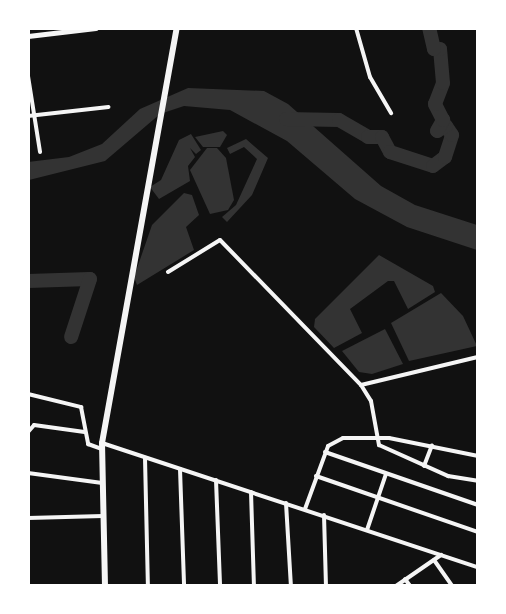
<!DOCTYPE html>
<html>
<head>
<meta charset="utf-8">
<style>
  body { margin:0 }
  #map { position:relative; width:506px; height:614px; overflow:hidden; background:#111; font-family:Figtree,sans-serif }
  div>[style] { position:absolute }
  .water>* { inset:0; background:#333 }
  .river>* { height:14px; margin:-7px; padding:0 7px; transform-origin:7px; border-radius:7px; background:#333 }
  .minor>* { height:4px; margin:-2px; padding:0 2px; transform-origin:2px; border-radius:2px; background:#f5f5f5 }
  .tertiary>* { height:5px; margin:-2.5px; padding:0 2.5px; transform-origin:2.5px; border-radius:2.5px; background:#f5f5f5 }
  .secondary>* { height:6px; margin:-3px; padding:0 3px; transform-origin:3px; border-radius:3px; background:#f5f5f5 }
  span { translate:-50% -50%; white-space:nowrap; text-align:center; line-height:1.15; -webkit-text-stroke:4.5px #fff; paint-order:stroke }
  .frame { position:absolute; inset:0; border:30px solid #fff; pointer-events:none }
</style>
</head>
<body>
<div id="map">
  <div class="water">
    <div style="clip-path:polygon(188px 88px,264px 91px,288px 104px,381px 186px,415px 205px,477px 225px,477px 250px,407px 227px,355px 199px,287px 141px,230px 110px,184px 106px,160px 114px,105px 161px,29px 180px,28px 162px,69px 157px,102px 144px,140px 109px)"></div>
    <div style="clip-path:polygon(223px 131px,227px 135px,220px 147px,203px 147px,195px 137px)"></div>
    <div style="clip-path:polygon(191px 134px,201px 150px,196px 154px,190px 148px,195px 157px,188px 166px,190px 181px,159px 199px,150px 187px,161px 180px,179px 140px)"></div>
    <div style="clip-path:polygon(246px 139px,268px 158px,252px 195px,227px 222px,222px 217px,236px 205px,257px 159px,244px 147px,230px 154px,227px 148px)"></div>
    <div style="clip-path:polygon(207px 148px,217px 148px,226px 158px,234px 200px,228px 210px,210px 214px,190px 170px)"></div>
    <div style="clip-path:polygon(184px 193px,192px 195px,199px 215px,186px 227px,194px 250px,137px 285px,134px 277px,152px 225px)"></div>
    <div style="clip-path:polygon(379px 255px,433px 286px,435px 292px,408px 309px,394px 281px,388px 281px,350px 309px,362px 333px,334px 348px,314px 327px,315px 319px)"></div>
    <div style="clip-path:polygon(441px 293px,463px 316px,477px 346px,409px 361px,391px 323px)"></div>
    <div style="clip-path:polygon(385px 329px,403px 364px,372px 374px,359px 372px,342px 351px)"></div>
  </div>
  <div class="river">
    <div style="left:286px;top:119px;width:53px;rotate:1.1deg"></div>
    <div style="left:339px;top:120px;width:34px;rotate:30deg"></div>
    <div style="left:368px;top:137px;width:14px"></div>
    <div style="left:382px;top:137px;width:17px;rotate:62deg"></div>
    <div style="left:390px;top:152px;width:45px;rotate:18deg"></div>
    <div style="left:433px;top:166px;width:15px;rotate:-37deg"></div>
    <div style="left:445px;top:157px;width:23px;rotate:-72deg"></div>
    <div style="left:452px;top:135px;width:11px;rotate:-124deg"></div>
    <div style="left:446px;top:126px;width:10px;rotate:151deg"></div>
    <div style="left:437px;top:131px;width:13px;rotate:-61deg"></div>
    <div style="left:443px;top:120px;width:18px;rotate:-117deg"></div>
    <div style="left:435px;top:104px;width:22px;rotate:-69deg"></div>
    <div style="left:443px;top:83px;width:34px;rotate:-95deg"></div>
    <div style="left:440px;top:49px;width:6px;rotate:180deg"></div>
    <div style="left:434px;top:49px;width:22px;rotate:-103deg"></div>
    <div style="left:28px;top:281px;width:62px;rotate:-1.8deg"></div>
    <div style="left:90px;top:279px;width:61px;rotate:108.1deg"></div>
  </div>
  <div class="minor">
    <div style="left:356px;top:28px;width:51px;rotate:74.1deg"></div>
    <div style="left:370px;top:77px;width:42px;rotate:59.7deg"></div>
    <div style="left:28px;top:76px;width:77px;rotate:81deg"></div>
    <div style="left:28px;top:116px;width:81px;rotate:-6.4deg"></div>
    <div style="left:168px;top:272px;width:61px;rotate:-31.6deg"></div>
    <div style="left:220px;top:240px;width:202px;rotate:45.8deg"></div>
    <div style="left:361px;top:385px;width:19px;rotate:58deg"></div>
    <div style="left:371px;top:401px;width:45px;rotate:79.7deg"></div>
    <div style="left:379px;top:445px;width:76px;rotate:24.2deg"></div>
    <div style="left:448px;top:476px;width:30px;rotate:9deg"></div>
    <div style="left:361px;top:385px;width:120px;rotate:-13.5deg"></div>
    <div style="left:28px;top:394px;width:55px;rotate:13.8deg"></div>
    <div style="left:81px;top:407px;width:38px;rotate:79deg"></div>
    <div style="left:88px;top:444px;width:15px;rotate:20deg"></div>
    <div style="left:28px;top:432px;width:9px;rotate:-49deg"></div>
    <div style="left:34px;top:425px;width:51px;rotate:7.8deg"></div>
    <div style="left:102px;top:443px;width:396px;rotate:18.3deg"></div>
    <div style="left:325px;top:452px;width:162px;rotate:19.1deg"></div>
    <div style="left:145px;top:458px;width:128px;rotate:88.7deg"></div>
    <div style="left:424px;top:466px;width:22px;rotate:-69deg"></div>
    <div style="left:180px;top:469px;width:117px;rotate:88deg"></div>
    <div style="left:28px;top:473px;width:75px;rotate:7.7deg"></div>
    <div style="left:316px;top:476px;width:171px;rotate:19.1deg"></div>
    <div style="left:216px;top:480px;width:106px;rotate:87.8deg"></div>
    <div style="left:251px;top:492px;width:94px;rotate:88.2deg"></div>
    <div style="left:286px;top:503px;width:83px;rotate:86.6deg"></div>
    <div style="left:305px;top:509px;width:67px;rotate:-69.9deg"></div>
    <div style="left:328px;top:446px;width:17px;rotate:-28deg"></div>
    <div style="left:343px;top:438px;width:46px"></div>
    <div style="left:389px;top:438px;width:91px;rotate:11.4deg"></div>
    <div style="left:324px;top:515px;width:71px;rotate:88.4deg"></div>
    <div style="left:28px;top:518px;width:75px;rotate:-1.5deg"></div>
    <div style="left:367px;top:530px;width:59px;rotate:-71.3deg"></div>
    <div style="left:434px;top:560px;width:32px;rotate:55deg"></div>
    <div style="left:405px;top:579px;width:9px;rotate:54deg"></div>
    <div style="left:396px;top:586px;width:55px;rotate:-34.6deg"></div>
  </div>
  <div class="tertiary">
    <div style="left:28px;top:36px;width:68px;rotate:-6.7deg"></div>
  </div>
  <div class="secondary">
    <div style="left:105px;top:586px;width:143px;rotate:-91.2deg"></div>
    <div style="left:102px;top:443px;width:422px;rotate:-79.8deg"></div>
  </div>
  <div class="frame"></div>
</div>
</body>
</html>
